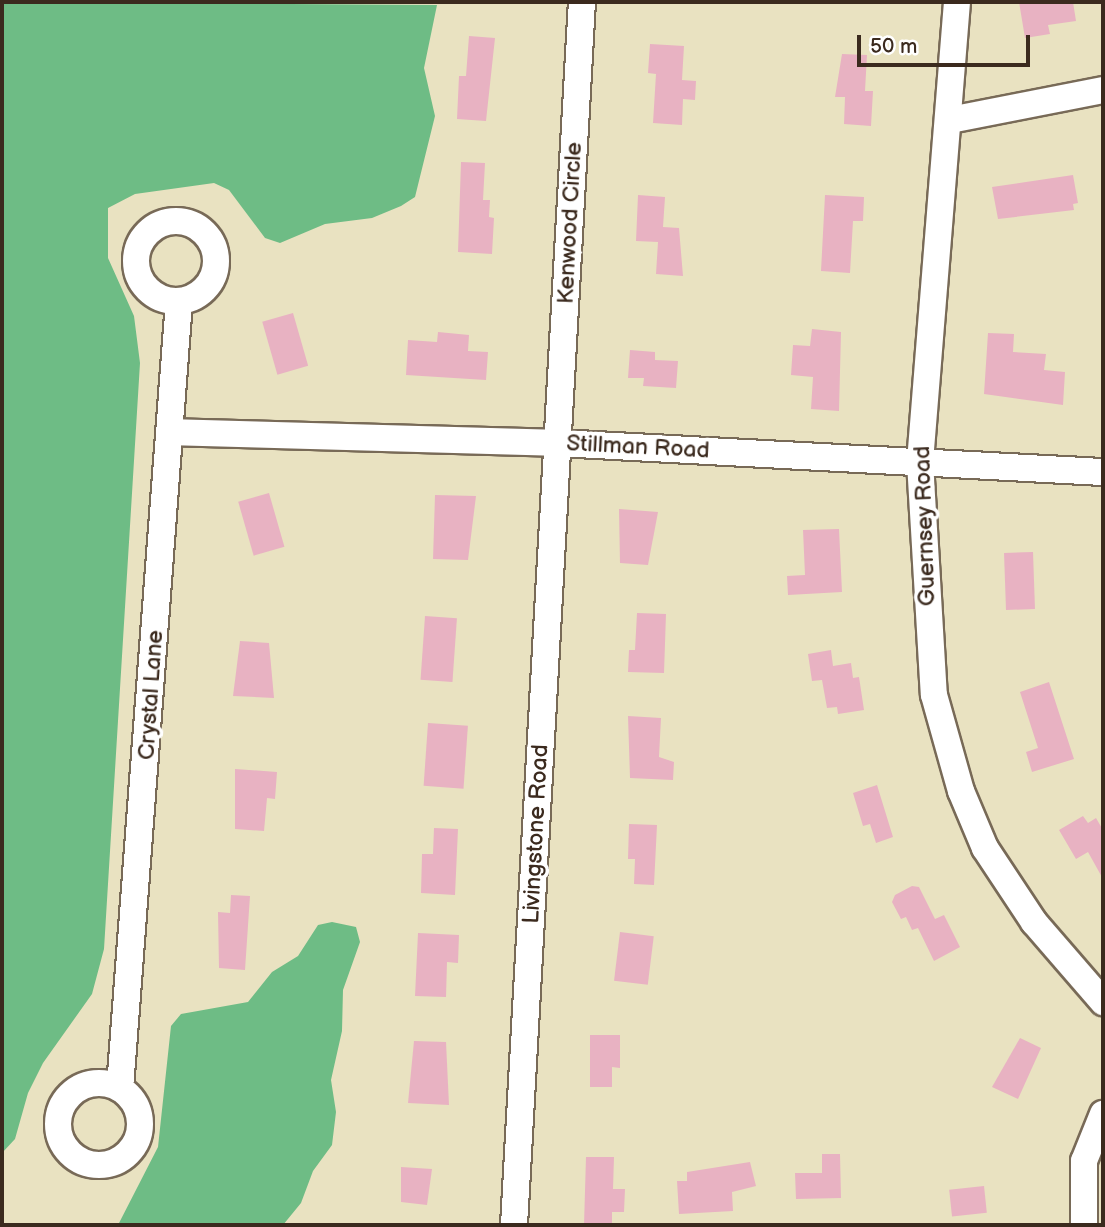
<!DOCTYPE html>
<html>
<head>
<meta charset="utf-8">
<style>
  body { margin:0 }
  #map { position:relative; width:1105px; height:1227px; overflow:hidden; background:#e9e2c1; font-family:"Balsamiq Sans",sans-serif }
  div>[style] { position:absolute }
  .forest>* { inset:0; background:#6ebc85 }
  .building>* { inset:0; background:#e8b2c2; transform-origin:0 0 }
  .roads { filter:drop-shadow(2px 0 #786a57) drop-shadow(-2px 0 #786a57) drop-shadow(0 2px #786a57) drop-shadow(0 -2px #786a57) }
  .street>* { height:26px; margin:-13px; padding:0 13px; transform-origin:13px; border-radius:13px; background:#fff }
  .street>.ring { margin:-13px; padding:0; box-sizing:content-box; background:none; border:26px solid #fff; border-radius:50% }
  span { translate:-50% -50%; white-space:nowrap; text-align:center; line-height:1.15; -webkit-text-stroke:7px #fff; paint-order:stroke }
  .street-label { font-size:23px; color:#3b2a1e }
  .frame { position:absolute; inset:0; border:4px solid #3b2a1e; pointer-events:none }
  .scale { position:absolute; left:857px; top:35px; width:173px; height:32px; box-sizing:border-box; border:4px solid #3b2a1e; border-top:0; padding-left:9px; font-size:21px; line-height:24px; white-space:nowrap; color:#3b2a1e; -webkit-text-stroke:5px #fff; paint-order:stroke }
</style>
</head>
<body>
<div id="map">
  <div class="forest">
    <div style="clip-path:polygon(2px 2px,437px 5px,424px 68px,435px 116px,415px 197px,401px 206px,372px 218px,325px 224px,280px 243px,265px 238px,229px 190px,214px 183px,135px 194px,108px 208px,108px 258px,134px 316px,140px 363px,104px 949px,92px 994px,43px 1063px,28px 1093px,15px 1139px,2px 1153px)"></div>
    <div style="clip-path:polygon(332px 922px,356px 927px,360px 942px,343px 990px,342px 1031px,331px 1080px,336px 1112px,332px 1145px,313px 1171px,301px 1203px,283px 1225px,118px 1225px,158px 1147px,171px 1026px,181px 1014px,248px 1002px,272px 972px,298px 956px,318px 925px)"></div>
  </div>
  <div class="building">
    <div style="clip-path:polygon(1019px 2px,1073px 2px,1076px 21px,1048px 25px,1050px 34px,1025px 38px)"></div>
    <div style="clip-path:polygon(469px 36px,495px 38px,486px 121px,457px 119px,459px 76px,466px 76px)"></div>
    <div style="clip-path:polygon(650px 44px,684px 46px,682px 80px,696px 81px,695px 100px,683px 99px,682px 125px,653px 123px,656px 74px,648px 73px)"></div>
    <div style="clip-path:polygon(842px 54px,867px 55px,865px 91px,873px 91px,871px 126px,844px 124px,845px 97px,835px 97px)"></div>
    <div style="clip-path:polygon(461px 162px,485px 163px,483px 200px,490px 200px,489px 217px,494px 218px,492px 254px,458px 252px)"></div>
    <div style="clip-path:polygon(1073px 175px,1078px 203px,1073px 204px,1074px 210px,998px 219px,992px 187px)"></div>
    <div style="clip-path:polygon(638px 195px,665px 197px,663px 227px,679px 228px,683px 276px,656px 274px,658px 242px,636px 241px)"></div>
    <div style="clip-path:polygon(825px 195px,864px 197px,863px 221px,853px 221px,850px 273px,821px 271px)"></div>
    <div style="left:293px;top:313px;width:55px;height:32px;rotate:74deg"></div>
    <div style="clip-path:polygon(812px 329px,841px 332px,839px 411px,811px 409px,813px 377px,791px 375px,793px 345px,810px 346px)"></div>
    <div style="clip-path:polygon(438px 332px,469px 335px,468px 351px,488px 352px,486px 380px,406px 375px,408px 340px,437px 342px)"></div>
    <div style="clip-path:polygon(988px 333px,1014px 334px,1013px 352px,1046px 354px,1044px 370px,1065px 372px,1063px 405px,984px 394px)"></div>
    <div style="clip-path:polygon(630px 350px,655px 352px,655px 360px,678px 361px,676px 388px,643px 386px,644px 378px,628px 378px)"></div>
    <div style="left:269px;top:493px;width:56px;height:32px;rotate:74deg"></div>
    <div style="clip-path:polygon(435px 495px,476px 496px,468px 560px,433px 559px)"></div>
    <div style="clip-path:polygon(619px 509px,658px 512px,648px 565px,620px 563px)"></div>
    <div style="clip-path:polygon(839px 529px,842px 592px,788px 595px,787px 576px,805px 575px,803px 530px)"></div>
    <div style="left:1033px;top:552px;width:57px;height:29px;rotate:88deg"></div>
    <div style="clip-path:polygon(637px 613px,666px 614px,664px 673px,628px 672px,629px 650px,635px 650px)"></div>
    <div style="left:425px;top:616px;width:32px;height:64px;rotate:4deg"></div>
    <div style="clip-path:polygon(240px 641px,269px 643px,274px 698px,233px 696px)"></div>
    <div style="clip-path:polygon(831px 650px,833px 666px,851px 663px,853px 678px,859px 677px,864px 710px,838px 714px,837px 707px,827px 708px,822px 680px,812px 681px,808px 654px)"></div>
    <div style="clip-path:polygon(1049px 682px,1074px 759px,1032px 772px,1026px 752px,1038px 748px,1020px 692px)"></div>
    <div style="clip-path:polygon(628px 716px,661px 718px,659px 757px,674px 762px,673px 780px,630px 778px)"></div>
    <div style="left:428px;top:723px;width:40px;height:63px;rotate:4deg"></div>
    <div style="clip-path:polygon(235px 769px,277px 772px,275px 799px,267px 798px,264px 831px,235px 829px)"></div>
    <div style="clip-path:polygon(877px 785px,893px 837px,876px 843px,870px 824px,863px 826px,853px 793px)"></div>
    <div style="clip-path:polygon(1083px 816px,1088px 823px,1096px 818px,1103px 830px,1103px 879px,1088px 852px,1076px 859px,1059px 830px)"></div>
    <div style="clip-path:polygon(629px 824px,657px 825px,654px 885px,634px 884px,635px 859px,628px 859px)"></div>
    <div style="clip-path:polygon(434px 828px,458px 829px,455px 895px,421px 893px,422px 854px,433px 854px)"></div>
    <div style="clip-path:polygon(912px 886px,919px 887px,935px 919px,944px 915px,960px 947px,934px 961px,918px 928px,912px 930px,906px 917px,901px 919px,892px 902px,895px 895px)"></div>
    <div style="clip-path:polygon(231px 895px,250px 896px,245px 970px,219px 968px,218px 912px,230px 913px)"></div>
    <div style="left:620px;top:932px;width:34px;height:49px;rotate:7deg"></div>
    <div style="clip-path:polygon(418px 933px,459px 935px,458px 963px,447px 962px,446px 997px,415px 996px)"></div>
    <div style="clip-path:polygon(590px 1035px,620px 1035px,620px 1068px,612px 1067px,612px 1087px,590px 1087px)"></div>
    <div style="clip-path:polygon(1020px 1038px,1041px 1048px,1018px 1099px,992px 1087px)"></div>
    <div style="clip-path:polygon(414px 1041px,446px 1042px,449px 1105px,408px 1103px)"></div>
    <div style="clip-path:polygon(822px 1154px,840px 1154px,841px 1198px,796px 1199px,795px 1173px,822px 1173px)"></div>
    <div style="clip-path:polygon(586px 1157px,614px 1157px,613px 1189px,625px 1189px,624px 1212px,612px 1212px,612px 1225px,584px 1225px)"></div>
    <div style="clip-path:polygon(750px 1162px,756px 1186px,732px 1192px,733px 1211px,679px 1214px,677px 1181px,687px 1181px,687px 1172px)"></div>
    <div style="clip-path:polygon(401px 1167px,432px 1169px,427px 1205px,401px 1202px)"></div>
    <div style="left:984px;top:1186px;width:27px;height:35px;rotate:84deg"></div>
  </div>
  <div class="roads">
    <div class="street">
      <div style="left:957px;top:2px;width:461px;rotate:94.6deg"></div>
      <div style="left:920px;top:462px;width:233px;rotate:86.6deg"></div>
      <div style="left:934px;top:695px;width:100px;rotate:74.3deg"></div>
      <div style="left:961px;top:791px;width:62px;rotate:67.2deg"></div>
      <div style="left:985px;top:848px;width:89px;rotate:56.5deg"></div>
      <div style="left:1034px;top:922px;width:106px;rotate:49.2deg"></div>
      <div style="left:950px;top:120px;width:156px;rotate:-11.1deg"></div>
      <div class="ring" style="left:136px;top:221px;width:54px;height:54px"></div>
      <div style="left:171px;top:432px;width:387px;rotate:1.6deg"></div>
      <div style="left:558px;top:443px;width:546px;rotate:3.05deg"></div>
      <div class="ring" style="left:58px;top:1083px;width:56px;height:56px"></div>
      <div style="left:120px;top:1088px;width:789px;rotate:-85.71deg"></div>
      <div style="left:514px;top:1225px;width:1225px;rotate:-86.82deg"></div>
      <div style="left:1084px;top:1225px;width:64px;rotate:-90deg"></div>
      <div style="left:1084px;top:1161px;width:51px;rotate:-68deg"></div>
    </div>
  </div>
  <div class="street-label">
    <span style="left:570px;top:223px;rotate:-87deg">Kenwood Circle</span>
    <span style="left:638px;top:447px;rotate:3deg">Stillman Road</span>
    <span style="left:925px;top:526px;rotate:-92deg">Guernsey Road</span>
    <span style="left:151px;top:695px;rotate:-86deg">Crystal Lane</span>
    <span style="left:536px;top:834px;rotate:-87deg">Livingstone Road</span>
  </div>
  <div class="frame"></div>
  <div class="scale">50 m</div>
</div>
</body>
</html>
